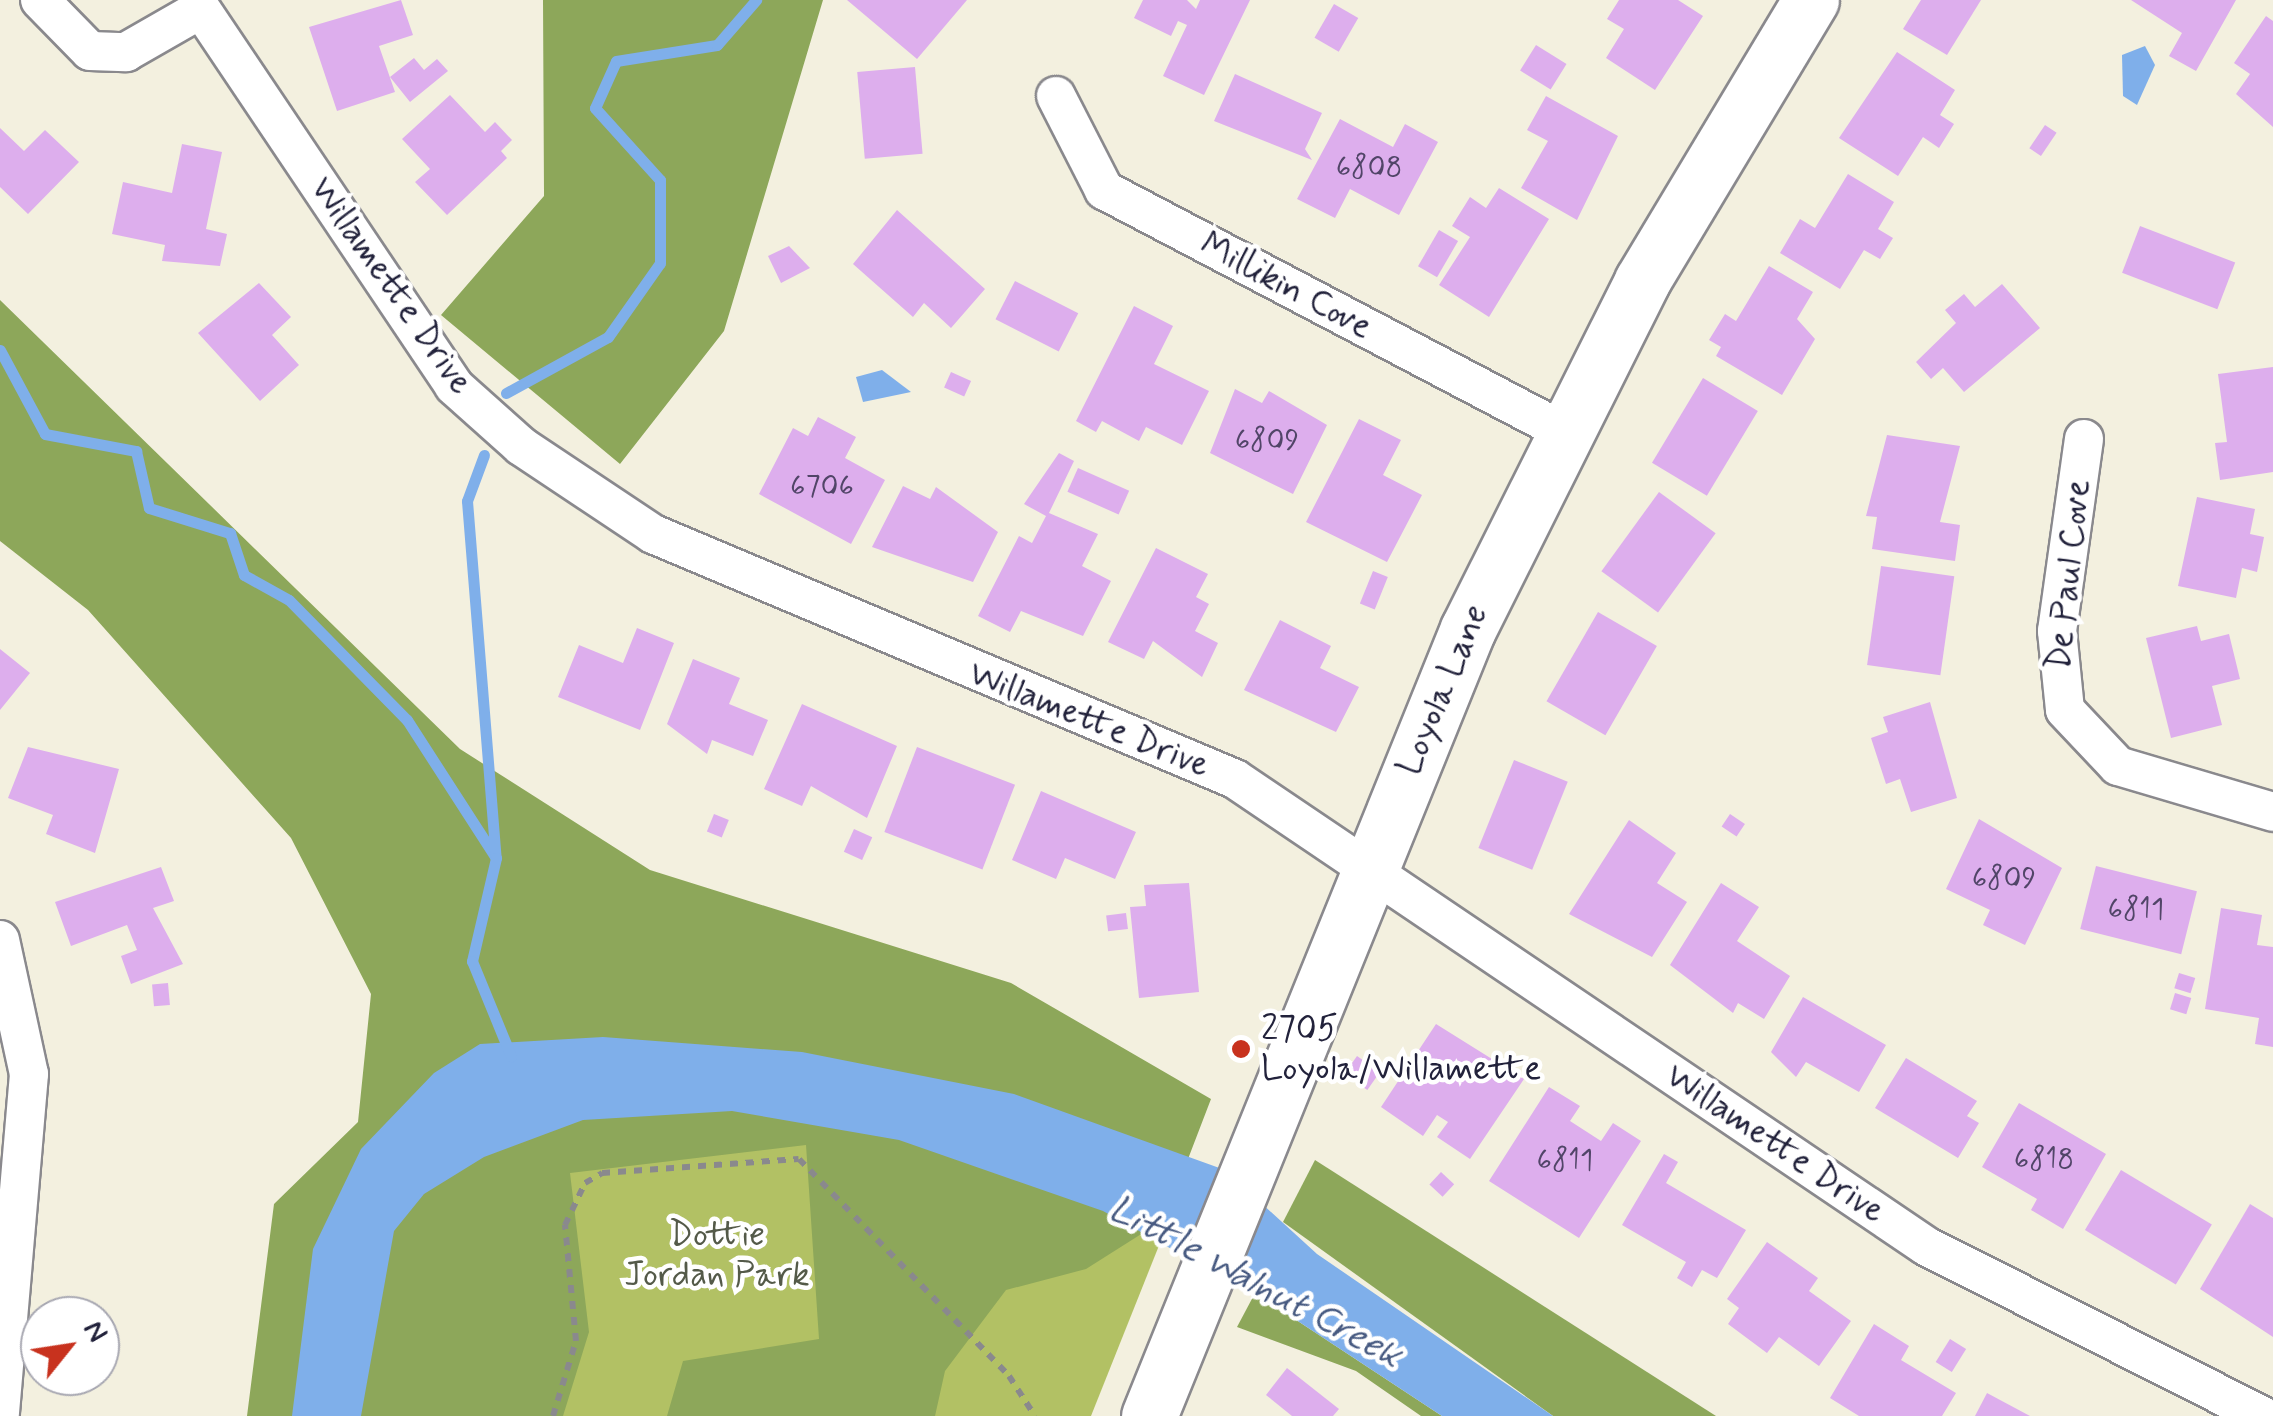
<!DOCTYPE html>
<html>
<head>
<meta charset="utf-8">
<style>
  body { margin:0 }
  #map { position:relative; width:2273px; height:1416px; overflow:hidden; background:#f3f0df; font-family:Mynerve,sans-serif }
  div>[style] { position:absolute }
  .green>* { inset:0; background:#b2c164 }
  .forest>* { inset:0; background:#8da75a }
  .water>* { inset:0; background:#7fafea }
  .stream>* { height:11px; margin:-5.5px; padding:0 5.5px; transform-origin:5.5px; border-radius:5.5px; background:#7fafea }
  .building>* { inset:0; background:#ddaeed; transform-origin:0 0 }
  .path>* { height:6px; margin-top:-3px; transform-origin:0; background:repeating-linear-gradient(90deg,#8a898d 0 8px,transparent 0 16px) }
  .roads { filter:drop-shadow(2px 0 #8a898d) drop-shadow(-2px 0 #8a898d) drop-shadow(0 2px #8a898d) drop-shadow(0 -2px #8a898d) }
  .street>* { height:38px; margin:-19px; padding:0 19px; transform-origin:19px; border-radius:19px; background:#fff }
  .secondary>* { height:55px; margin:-27.5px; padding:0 27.5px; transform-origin:27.5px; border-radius:27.5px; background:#fff }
  .dots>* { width:28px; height:28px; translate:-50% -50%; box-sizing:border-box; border:5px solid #fff; border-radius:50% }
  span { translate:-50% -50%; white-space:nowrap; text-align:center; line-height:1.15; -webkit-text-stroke:9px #fff; paint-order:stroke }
  .number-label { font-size:30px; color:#514568 }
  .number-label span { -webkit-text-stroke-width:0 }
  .street-label { font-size:35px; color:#22223b }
  .poi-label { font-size:35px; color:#22223b }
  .left { translate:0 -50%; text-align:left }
  .park-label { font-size:35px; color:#545a49 }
  .water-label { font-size:38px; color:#475a81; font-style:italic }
  .north { position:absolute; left:20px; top:1296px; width:100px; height:100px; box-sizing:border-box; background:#fff; border:2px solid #a7a7b1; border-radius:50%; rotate:60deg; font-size:28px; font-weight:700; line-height:40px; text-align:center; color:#22223b }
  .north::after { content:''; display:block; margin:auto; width:35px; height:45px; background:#c8321e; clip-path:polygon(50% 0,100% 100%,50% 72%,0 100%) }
</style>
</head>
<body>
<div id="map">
  <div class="green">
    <div style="clip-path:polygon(642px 1093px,1166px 1228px,1091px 1416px,318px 1416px)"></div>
  </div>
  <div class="forest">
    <div style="clip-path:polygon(543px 0,823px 0,724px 331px,620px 464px,441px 315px,544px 196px)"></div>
    <div style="clip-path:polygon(0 300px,460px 749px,650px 870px,1011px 983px,1211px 1099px,1165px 1219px,1086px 1269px,1006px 1290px,945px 1371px,935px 1416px,667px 1416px,683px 1361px,819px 1339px,806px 1145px,570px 1173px,589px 1332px,563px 1416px,247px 1416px,274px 1204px,358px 1122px,371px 994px,291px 838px,88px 610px,0 541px)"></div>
    <div style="clip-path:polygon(1315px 1160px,1716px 1416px,1553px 1416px,1283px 1222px)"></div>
    <div style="clip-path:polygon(1254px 1295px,1278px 1308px,1442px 1416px,1421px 1416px,1356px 1371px,1237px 1327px)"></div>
  </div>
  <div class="water">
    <div style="clip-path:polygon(2145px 46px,2155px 65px,2137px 105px,2123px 96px,2122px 55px)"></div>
    <div style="clip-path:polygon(882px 370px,911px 392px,863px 402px,856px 377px)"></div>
    <div style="clip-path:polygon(603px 1037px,802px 1052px,1014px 1094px,1225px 1170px,1317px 1254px,1553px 1416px,1442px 1416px,1278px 1308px,1103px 1211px,899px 1140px,732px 1111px,583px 1120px,484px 1157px,424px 1194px,394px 1231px,361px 1416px,292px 1416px,313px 1249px,361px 1149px,434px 1073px,480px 1044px)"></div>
  </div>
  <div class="stream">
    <div style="left:0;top:350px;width:95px;rotate:61.8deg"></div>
    <div style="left:45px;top:434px;width:93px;rotate:10.6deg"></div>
    <div style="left:136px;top:451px;width:58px;rotate:77.2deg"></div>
    <div style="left:149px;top:508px;width:85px;rotate:17.2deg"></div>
    <div style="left:230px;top:533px;width:44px;rotate:71.6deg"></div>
    <div style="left:244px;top:575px;width:51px;rotate:29.1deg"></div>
    <div style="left:289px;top:600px;width:168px;rotate:45.5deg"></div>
    <div style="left:407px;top:720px;width:164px;rotate:57.2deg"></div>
    <div style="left:506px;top:393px;width:116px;rotate:-28.8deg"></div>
    <div style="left:608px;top:337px;width:90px;rotate:-54.9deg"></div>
    <div style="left:660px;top:263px;width:83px;rotate:-90deg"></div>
    <div style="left:660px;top:180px;width:97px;rotate:-132.1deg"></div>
    <div style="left:595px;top:108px;width:51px;rotate:-65.9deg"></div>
    <div style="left:616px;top:61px;width:102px;rotate:-9deg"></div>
    <div style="left:717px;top:45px;width:60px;rotate:-49.1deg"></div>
    <div style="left:484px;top:455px;width:49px;rotate:110.3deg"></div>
    <div style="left:467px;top:501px;width:358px;rotate:85.4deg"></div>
    <div style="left:496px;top:858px;width:106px;rotate:103.1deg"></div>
    <div style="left:472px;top:961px;width:103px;rotate:67.7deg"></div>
  </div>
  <div class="building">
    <div style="clip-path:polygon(401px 0,413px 35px,379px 46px,395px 92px,337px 111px,309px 27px)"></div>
    <div style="clip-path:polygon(847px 0,967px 0,917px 59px)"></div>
    <div style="clip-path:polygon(1143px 0,1187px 0,1196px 9px,1200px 0,1250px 0,1204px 95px,1163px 76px,1187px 25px,1178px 21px,1171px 36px,1134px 18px)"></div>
    <div style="clip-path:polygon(1619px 0,1678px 0,1703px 16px,1655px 90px,1606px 58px,1624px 29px,1607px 19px)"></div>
    <div style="clip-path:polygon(1921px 0,1981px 0,1947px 55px,1903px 29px)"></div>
    <div style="clip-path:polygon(2131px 0,2236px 0,2196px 71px,2169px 56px,2182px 33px)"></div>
    <div style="left:1334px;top:4px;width:28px;height:39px;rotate:30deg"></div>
    <div style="clip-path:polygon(2266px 16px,2273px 21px,2273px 127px,2236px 94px,2250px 74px,2234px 63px)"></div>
    <div style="left:1536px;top:45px;width:36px;height:30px;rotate:32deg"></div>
    <div style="clip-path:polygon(1897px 52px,1955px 90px,1940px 115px,1954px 124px,1939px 148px,1923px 137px,1898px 176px,1839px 138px)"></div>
    <div style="clip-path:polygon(414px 58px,424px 70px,437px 59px,448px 71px,410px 102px,390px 77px)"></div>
    <div style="left:915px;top:67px;width:87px;height:58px;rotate:85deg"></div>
    <div style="clip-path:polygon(1235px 74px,1322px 113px,1305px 149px,1312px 160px,1214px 121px)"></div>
    <div style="clip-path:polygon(450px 95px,485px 132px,495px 122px,512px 140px,501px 151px,507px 158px,447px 215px,415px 182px,430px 169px,402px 139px)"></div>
    <div style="clip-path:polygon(1546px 96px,1618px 136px,1577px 220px,1521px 188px,1548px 141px,1527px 130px)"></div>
    <div style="clip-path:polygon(1340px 119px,1393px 147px,1405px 124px,1438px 142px,1399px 215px,1350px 189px,1335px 218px,1297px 199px)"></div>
    <div style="left:2045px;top:125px;width:14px;height:28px;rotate:34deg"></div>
    <div style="clip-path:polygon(0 128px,24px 151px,45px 130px,79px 162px,28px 214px,0 187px)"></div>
    <div style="clip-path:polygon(182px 144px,222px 152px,206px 229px,227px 234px,220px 266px,162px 261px,165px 245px,112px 234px,123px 182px,172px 193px)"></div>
    <div style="clip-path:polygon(1848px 174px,1894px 202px,1878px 229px,1893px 238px,1880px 259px,1864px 250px,1840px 289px,1780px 253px,1800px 219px,1815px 228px)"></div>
    <div style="clip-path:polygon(1499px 188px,1549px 219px,1489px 317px,1439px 285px,1470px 237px,1452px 226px,1470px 197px,1486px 208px)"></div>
    <div style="clip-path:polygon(897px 210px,985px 289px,951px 328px,924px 303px,913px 317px,853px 264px)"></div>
    <div style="left:2140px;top:226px;width:102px;height:50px;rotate:21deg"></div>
    <div style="left:1439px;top:230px;width:22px;height:42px;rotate:30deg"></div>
    <div style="clip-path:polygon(789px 246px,810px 268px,781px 283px,768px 256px)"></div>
    <div style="clip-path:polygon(1769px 266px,1813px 292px,1797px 319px,1815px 339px,1782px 395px,1716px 356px,1721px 347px,1709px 340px,1725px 314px,1736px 321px)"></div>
    <div style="left:1015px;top:281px;width:71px;height:43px;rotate:27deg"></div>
    <div style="clip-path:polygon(259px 283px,291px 317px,272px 335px,299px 365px,260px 401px,198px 333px)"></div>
    <div style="clip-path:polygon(2002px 284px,2040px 328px,1964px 392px,1943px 368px,1931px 379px,1916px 362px,1956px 323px,1945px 310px,1964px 294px,1975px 307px)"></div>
    <div style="clip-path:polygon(1134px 306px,1173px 326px,1154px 364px,1209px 391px,1182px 445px,1146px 427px,1139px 441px,1102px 421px,1096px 432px,1076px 421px)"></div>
    <div style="clip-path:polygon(2273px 367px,2273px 472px,2220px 480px,2215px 443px,2227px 442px,2218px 374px)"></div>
    <div style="left:951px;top:372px;width:22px;height:17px;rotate:24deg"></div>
    <div style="left:1703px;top:378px;width:64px;height:99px;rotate:31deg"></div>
    <div style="clip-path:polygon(1235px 389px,1262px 403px,1269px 391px,1327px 425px,1293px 494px,1210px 453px)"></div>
    <div style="clip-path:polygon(818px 417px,856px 437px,845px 458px,885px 480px,851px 544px,759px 494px,793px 428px,808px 436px)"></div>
    <div style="clip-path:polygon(1359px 419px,1401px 440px,1383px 475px,1422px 495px,1387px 562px,1306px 522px)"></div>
    <div style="clip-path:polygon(1887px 435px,1960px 446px,1940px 522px,1960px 525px,1955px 561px,1872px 549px,1877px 517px,1866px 516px)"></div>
    <div style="clip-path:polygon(1059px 453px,1074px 461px,1049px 513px,1098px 534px,1082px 566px,1111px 581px,1083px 636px,1021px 611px,1010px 632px,978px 616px,1019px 536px,1032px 543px,1046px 516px,1024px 504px)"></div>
    <div style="left:1078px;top:468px;width:56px;height:26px;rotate:24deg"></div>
    <div style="clip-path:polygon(903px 486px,930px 499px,936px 487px,998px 532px,973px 582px,872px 547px)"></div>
    <div style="left:1659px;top:492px;width:70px;height:98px;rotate:36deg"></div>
    <div style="clip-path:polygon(2197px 497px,2255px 509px,2250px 534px,2264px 537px,2257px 572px,2242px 568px,2236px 598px,2178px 586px)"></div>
    <div style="clip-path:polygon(1156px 548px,1208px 574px,1196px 597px,1209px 604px,1195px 631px,1218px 643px,1202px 677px,1153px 641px,1144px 659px,1108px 642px)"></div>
    <div style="left:1881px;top:566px;width:74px;height:100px;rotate:8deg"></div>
    <div style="left:1373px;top:571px;width:16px;height:35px;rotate:22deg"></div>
    <div style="left:1598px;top:612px;width:68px;height:103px;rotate:30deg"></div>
    <div style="clip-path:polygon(1280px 620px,1331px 646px,1320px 668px,1359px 687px,1336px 732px,1244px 690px)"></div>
    <div style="clip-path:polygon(2197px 626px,2201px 641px,2229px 634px,2240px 679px,2212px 686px,2222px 725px,2171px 738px,2146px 638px)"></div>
    <div style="clip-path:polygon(637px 628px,674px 643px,640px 730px,558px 697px,579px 645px,623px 663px)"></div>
    <div style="clip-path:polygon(0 649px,30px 673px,0 710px)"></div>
    <div style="clip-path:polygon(693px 659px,740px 678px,729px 704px,768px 720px,753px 756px,712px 740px,707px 754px,667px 724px)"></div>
    <div style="clip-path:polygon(1930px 702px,1957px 798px,1911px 812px,1900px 779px,1886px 784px,1871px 738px,1888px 732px,1883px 717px)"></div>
    <div style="clip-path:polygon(802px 704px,897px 746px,867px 818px,811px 786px,802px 806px,764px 789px)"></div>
    <div style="clip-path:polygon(28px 747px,119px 769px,95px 853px,46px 834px,53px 815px,8px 798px)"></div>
    <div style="left:917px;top:747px;width:105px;height:91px;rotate:21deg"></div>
    <div style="left:1514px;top:760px;width:58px;height:95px;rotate:22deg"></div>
    <div style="clip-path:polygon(1041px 791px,1136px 832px,1115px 879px,1065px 858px,1056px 879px,1012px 860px)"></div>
    <div style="left:714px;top:814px;width:16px;height:19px;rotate:22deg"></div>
    <div style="left:1730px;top:814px;width:18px;height:15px;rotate:34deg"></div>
    <div style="clip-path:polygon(1979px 819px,2062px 868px,2025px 945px,1983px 925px,1990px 910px,1946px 889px)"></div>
    <div style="clip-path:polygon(1629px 820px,1676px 853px,1657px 883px,1687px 902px,1652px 957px,1569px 914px)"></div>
    <div style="left:854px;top:829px;width:20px;height:25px;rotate:24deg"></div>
    <div style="left:2096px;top:866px;width:104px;height:65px;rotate:14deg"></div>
    <div style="clip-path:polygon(161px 867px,174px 901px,153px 908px,183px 964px,131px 984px,121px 956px,137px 950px,127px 925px,71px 946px,55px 902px)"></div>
    <div style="clip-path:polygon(1189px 883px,1199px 992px,1139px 998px,1130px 907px,1146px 906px,1144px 885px)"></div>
    <div style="clip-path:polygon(1721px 883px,1759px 907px,1737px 941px,1790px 976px,1764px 1019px,1738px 1003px,1733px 1013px,1670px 965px)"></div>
    <div style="clip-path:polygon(2221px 908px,2262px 915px,2257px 945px,2273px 947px,2273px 1047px,2255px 1044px,2259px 1018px,2205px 1009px)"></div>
    <div style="left:1126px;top:913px;width:16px;height:20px;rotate:83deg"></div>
    <div style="left:2179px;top:973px;width:17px;height:16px;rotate:17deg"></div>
    <div style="left:168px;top:983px;width:22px;height:16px;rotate:85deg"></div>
    <div style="left:2175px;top:993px;width:17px;height:17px;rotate:17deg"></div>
    <div style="clip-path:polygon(1803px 997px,1886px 1045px,1859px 1092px,1806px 1062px,1796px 1077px,1771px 1052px)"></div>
    <div style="clip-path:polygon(1436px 1024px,1524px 1079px,1470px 1159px,1437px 1137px,1448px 1122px,1437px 1115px,1423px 1136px,1381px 1107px)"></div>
    <div style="left:1357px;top:1056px;width:28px;height:22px;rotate:35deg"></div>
    <div style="clip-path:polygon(1906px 1058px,1977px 1101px,1967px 1116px,1979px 1123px,1958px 1158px,1875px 1108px)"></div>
    <div style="clip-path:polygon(1549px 1087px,1580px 1106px,1570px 1121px,1601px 1141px,1613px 1123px,1641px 1141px,1579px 1238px,1489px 1181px)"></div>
    <div style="clip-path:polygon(2019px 1103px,2106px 1154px,2063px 1229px,2031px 1210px,2037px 1199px,1982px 1167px)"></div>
    <div style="clip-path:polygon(1664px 1154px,1678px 1162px,1666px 1183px,1746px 1230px,1717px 1278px,1702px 1270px,1692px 1287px,1677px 1278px,1686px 1262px,1622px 1225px)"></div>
    <div style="left:2121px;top:1170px;width:106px;height:70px;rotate:31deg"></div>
    <div style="left:1441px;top:1172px;width:18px;height:17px;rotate:43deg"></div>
    <div style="clip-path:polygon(2250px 1204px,2273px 1218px,2273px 1337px,2200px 1289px)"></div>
    <div style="clip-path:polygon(1767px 1242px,1818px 1278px,1809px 1291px,1851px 1321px,1819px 1366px,1779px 1337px,1767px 1353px,1728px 1324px,1739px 1308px,1727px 1299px)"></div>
    <div style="clip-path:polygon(1874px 1324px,1909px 1346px,1901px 1360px,1956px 1393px,1942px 1416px,1859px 1416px,1830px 1398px)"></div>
    <div style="left:1950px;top:1339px;width:19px;height:27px;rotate:32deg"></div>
    <div style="clip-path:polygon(1287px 1368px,1339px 1409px,1333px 1416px,1292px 1416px,1266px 1395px)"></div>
    <div style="clip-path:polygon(1987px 1393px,2030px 1416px,1975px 1416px)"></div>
  </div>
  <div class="path">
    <div style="left:553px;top:1416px;width:78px;rotate:-73deg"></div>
    <div style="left:576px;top:1341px;width:117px;rotate:-95.4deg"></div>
    <div style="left:565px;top:1225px;width:47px;rotate:-64.5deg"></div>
    <div style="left:585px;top:1183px;width:20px;rotate:-30deg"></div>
    <div style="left:602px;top:1173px;width:197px;rotate:-4.1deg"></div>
    <div style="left:799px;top:1159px;width:302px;rotate:45.9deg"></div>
    <div style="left:1009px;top:1376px;width:48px;rotate:57deg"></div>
  </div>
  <div class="roads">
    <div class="street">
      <div style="left:40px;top:0;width:71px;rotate:45.6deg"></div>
      <div style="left:90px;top:51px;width:36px;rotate:2deg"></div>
      <div style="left:126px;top:52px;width:86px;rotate:-29.8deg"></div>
      <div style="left:201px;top:9px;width:454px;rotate:56.1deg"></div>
      <div style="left:454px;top:386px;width:90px;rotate:41.8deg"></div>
      <div style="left:521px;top:446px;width:159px;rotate:33.7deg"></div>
      <div style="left:653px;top:534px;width:631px;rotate:22.83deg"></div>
      <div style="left:1235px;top:779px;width:834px;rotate:34.05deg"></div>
      <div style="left:1926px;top:1246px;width:377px;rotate:26.8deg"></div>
      <div style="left:1056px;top:96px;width:106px;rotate:62.9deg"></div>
      <div style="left:1104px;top:190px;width:516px;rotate:27.71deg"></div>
      <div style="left:2084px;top:439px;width:194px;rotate:98deg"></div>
      <div style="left:2057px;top:631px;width:79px;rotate:84.2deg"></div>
      <div style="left:2065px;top:710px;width:77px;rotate:46.6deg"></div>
      <div style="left:2118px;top:766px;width:162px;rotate:16.5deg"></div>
      <div style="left:0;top:940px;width:137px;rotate:77.8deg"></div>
      <div style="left:29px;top:1074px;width:341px;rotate:94.9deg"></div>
    </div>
    <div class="secondary">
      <div style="left:1149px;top:1416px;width:849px;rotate:-67.94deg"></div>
      <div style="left:1468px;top:629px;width:389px;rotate:-63.4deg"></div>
      <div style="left:1642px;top:281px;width:328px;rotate:-59deg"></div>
    </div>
  </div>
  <div class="dots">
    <div style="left:1241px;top:1049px;background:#c8321e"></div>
  </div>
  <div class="number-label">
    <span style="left:1369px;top:168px">6808</span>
    <span style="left:1267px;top:441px">6809</span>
    <span style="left:822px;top:487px">6706</span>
    <span style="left:2004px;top:879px">6809</span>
    <span style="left:2136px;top:910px">6811</span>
    <span style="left:2044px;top:1160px">6818</span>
    <span style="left:1565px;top:1161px">6811</span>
  </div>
  <div class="street-label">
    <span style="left:391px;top:286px;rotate:55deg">Willamette Drive</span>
    <span style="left:1286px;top:286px;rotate:28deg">Millikin Cove</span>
    <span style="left:2069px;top:575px;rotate:-84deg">De Paul Cove</span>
    <span style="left:1443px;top:690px;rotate:-67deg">Loyola Lane</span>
    <span style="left:1089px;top:720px;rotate:22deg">Willamette Drive</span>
    <span style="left:1775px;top:1144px;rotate:34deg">Willamette Drive</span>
  </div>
  <div class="poi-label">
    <span class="left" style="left:1261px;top:1049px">2705<br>Loyola/Willamette</span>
  </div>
  <div class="park-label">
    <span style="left:717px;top:1255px">Dottie<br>Jordan Park</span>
  </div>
  <div class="water-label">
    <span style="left:1255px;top:1283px;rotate:28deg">Little Walnut Creek</span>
  </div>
  <div class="north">N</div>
</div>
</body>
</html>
